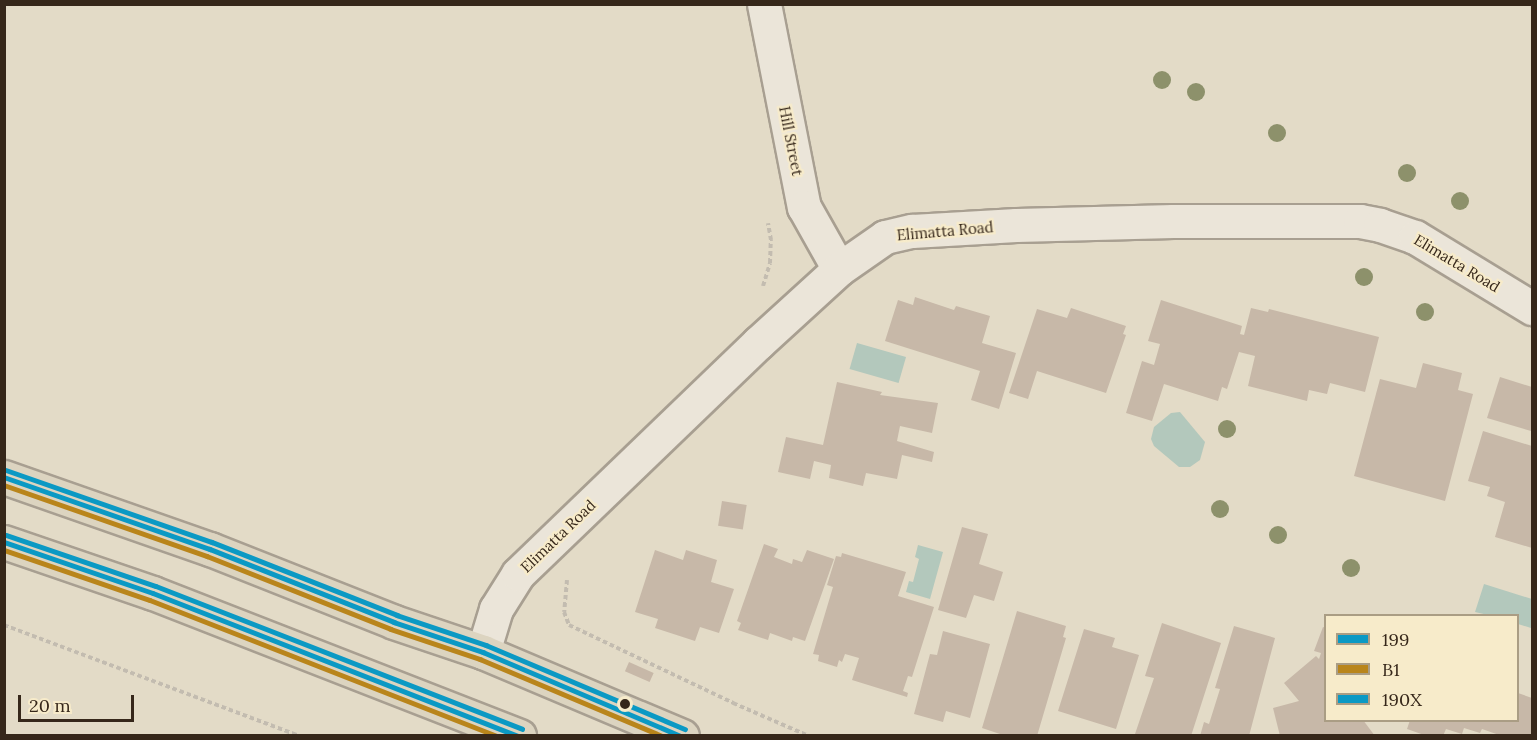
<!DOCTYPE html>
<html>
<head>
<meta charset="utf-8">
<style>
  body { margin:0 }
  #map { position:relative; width:1537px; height:740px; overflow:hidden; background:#e3dbc7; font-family:Lora,serif }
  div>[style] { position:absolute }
  .water>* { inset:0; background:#b3c8bc; transform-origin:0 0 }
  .building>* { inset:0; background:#c7b8a8; transform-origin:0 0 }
  .path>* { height:4px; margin-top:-2px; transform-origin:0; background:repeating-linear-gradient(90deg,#c3bcb0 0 4.5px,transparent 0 7.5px) }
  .roads { filter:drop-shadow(2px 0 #a89f91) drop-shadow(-2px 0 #a89f91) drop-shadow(0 2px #a89f91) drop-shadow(0 -2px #a89f91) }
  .minor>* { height:33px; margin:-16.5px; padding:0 16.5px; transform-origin:16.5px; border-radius:16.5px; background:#ebe5d9 }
  .trunk>* { height:33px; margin:-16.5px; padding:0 16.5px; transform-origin:16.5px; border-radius:16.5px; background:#dcd4c0 }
  .bus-1>* { height:4.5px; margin:-2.25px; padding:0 2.25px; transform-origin:2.25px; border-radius:2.25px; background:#0b99c4 }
  .bus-2>* { height:4.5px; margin:-2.25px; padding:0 2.25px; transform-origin:2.25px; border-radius:2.25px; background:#b9851b }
  .bus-3>* { height:4.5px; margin:-2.25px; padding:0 2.25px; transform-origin:2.25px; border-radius:2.25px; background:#0b99c4 }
  .trees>* { width:18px; height:18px; margin:-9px; border-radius:50%; background:#8d916b }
  .dots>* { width:16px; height:16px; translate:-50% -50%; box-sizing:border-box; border:3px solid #f7ebca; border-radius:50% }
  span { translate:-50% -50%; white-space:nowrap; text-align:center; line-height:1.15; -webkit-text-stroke:4.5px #f7ebca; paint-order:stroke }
  .street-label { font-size:15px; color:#36271a }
  .frame { position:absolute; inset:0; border:6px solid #36271a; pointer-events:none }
  .legend { position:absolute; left:1324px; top:614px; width:195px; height:108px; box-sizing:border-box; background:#f7ebca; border:2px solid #aa9d84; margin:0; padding:8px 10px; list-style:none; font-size:18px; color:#36271a }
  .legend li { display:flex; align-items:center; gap:12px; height:30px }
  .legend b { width:30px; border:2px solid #aa9d84 }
  .scale { position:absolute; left:18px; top:695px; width:116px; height:27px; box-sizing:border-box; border:3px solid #36271a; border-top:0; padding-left:8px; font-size:18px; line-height:21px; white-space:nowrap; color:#36271a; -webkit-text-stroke:4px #f7ebca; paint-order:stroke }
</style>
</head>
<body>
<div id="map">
  <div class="water">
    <div style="left:857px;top:343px;width:51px;height:27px;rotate:16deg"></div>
    <div style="clip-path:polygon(1180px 412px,1205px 442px,1200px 460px,1190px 467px,1179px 467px,1154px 446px,1151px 439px,1154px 427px,1171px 413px)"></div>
    <div style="clip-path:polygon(918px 545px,943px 552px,930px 599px,906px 592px,909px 581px,913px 582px,919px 559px,915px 557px)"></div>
    <div style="clip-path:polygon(1484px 584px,1532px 599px,1531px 628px,1518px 624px,1518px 616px,1488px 615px,1475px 612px)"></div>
  </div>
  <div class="building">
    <div style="clip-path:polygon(915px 297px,954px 310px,956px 306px,990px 316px,982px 343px,1016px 353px,999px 409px,971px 400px,980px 371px,885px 341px,898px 300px,913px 305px)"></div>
    <div style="clip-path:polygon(1161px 300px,1242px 326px,1240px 334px,1244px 335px,1251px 308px,1268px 312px,1269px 309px,1379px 337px,1365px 392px,1330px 383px,1327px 394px,1309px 390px,1307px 401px,1248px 386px,1255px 356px,1239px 352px,1227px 389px,1222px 387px,1218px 401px,1164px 384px,1152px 421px,1126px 413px,1142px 361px,1154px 365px,1160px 344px,1148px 341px)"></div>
    <div style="clip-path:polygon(1071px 308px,1126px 326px,1123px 334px,1126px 335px,1106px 393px,1037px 371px,1028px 399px,1009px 393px,1037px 309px,1067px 318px)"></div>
    <div style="clip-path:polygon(1423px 363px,1462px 373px,1458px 390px,1473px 394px,1445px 501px,1354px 476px,1380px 379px,1416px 388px)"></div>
    <div style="clip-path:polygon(1500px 377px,1532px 387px,1531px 431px,1487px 418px)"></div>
    <div style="clip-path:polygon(837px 382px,882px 392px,880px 395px,938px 403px,932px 433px,900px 426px,897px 441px,934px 452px,932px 462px,902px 455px,897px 479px,866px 473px,863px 486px,829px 478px,831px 465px,814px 461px,810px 479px,778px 472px,786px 437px,823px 445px)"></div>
    <div style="clip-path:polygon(1483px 431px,1532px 446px,1532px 548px,1495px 537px,1505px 502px,1487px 496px,1490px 487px,1468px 481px)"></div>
    <div style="left:722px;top:501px;width:25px;height:25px;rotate:9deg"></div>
    <div style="clip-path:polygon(962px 527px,988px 534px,979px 564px,1003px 572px,994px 601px,974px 595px,966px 618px,938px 610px)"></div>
    <div style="clip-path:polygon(764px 544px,778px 549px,774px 557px,792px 564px,793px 559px,802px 562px,807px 550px,834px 559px,805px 641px,793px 637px,792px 641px,770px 633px,768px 640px,738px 630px,741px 623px,737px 621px)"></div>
    <div style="clip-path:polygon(655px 550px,683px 560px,686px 550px,717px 560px,711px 582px,734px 589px,719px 633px,700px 627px,695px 641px,655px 628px,658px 619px,635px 612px)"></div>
    <div style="clip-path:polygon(842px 553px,906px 572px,898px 596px,934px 607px,912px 677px,908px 676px,903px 691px,908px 693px,907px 697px,852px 680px,859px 658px,845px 654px,842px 662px,839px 660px,837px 667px,818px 661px,819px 655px,813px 654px,833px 587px,827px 585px,836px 556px,841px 557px)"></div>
    <div style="clip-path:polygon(1017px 611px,1066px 626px,1063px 637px,1066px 638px,1037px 736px,1006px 736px,982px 728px)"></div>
    <div style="clip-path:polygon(1162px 623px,1221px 643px,1191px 736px,1135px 734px,1154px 678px,1145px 676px)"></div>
    <div style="clip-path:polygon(1234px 626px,1275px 638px,1249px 736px,1200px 736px,1204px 722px,1209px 724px,1220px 689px,1215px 688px)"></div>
    <div style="clip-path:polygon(1323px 627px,1326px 628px,1326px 720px,1363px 720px,1375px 736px,1280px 736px,1273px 708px,1299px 701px,1284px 683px,1316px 656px,1319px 659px,1321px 653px,1314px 651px)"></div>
    <div style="clip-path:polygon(1084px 629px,1115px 638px,1112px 647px,1139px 655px,1116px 729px,1058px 711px)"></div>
    <div style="clip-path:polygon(943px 631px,990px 644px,970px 718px,946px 711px,943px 722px,914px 714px,930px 654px,937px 655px)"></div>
    <div style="left:629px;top:662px;width:27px;height:10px;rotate:24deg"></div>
    <div style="clip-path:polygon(1518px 693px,1532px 698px,1532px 736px,1502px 736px,1482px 729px,1480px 733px,1464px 728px,1462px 734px,1446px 729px,1443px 736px,1427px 736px,1407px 729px,1410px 720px,1518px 720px)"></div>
  </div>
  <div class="path">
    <div style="left:763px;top:286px;width:24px;rotate:-73deg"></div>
    <div style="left:770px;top:263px;width:23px;rotate:-88deg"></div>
    <div style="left:771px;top:240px;width:17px;rotate:-100deg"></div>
    <div style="left:567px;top:580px;width:32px;rotate:95deg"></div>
    <div style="left:564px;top:612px;width:14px;rotate:69deg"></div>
    <div style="left:569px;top:625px;width:182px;rotate:25.4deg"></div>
    <div style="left:733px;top:703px;width:83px;rotate:23.5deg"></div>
    <div style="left:4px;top:625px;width:316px;rotate:20.6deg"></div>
  </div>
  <div class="roads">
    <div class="minor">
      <div style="left:764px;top:4px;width:207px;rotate:78.9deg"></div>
      <div style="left:804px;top:207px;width:71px;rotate:60.6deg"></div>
      <div style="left:483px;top:652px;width:45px;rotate:-73.2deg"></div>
      <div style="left:496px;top:609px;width:41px;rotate:-57.8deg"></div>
      <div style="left:518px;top:574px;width:333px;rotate:-43.9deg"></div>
      <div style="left:758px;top:343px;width:110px;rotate:-42.4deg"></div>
      <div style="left:839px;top:269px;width:56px;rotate:-34.8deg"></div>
      <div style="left:885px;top:237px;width:28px;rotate:-13deg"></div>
      <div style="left:912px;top:231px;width:104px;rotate:-3.3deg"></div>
      <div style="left:1016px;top:225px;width:157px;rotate:-1.5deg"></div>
      <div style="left:1173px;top:221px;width:187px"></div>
      <div style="left:1360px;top:221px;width:20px;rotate:11deg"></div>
      <div style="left:1380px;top:225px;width:37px;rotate:19deg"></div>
      <div style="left:1415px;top:237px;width:137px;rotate:31.3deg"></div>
    </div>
    <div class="trunk">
      <div style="left:4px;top:477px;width:218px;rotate:19.3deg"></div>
      <div style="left:210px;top:549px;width:198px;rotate:21.6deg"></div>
      <div style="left:394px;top:622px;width:94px;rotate:18.6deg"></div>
      <div style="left:483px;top:652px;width:216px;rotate:22.9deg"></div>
      <div style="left:4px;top:542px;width:157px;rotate:18.9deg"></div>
      <div style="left:153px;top:593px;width:393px;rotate:21.3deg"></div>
    </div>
  </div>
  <div class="bus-1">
    <div style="left:4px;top:477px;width:218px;rotate:19.3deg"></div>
    <div style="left:210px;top:549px;width:198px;rotate:21.6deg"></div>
    <div style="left:394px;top:622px;width:94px;rotate:18.6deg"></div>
    <div style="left:483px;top:652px;width:215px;rotate:23deg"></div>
    <div style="left:4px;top:542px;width:157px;rotate:18.9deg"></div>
    <div style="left:153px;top:593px;width:392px;rotate:21.4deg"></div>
  </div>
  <div class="bus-2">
    <div style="left:4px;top:485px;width:215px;rotate:19.3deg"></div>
    <div style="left:207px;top:556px;width:198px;rotate:21.6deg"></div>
    <div style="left:391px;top:629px;width:94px;rotate:18.6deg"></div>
    <div style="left:480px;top:659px;width:198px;rotate:22.9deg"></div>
    <div style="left:4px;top:550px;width:154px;rotate:18.9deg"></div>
    <div style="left:150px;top:600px;width:373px;rotate:21.4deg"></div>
  </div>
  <div class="bus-3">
    <div style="left:6px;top:470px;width:218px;rotate:19.3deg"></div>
    <div style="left:212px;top:542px;width:199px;rotate:21.5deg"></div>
    <div style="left:397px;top:615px;width:94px;rotate:18.6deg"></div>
    <div style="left:486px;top:645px;width:216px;rotate:22.9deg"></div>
    <div style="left:6px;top:535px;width:158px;rotate:18.8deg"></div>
    <div style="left:156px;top:586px;width:393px;rotate:21.3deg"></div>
  </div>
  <div class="trees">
    <div style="left:1162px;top:80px"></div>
    <div style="left:1196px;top:92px"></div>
    <div style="left:1277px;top:133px"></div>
    <div style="left:1407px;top:173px"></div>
    <div style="left:1460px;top:201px"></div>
    <div style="left:1364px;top:277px"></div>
    <div style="left:1425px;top:312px"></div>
    <div style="left:1227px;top:429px"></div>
    <div style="left:1220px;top:509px"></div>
    <div style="left:1278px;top:535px"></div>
    <div style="left:1351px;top:568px"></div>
  </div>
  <div class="dots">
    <div style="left:625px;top:704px;background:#36271a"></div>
  </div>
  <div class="street-label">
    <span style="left:791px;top:141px;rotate:79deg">Hill Street</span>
    <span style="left:945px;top:231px;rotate:-5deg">Elimatta Road</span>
    <span style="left:1457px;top:263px;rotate:31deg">Elimatta Road</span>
    <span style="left:558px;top:536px;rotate:-44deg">Elimatta Road</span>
  </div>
  <div class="frame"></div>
  <ul class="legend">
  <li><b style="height:8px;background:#0b99c4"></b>199</li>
  <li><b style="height:8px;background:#b9851b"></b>B1</li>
  <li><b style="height:8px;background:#0b99c4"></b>190X</li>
  </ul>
  <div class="scale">20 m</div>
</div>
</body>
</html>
